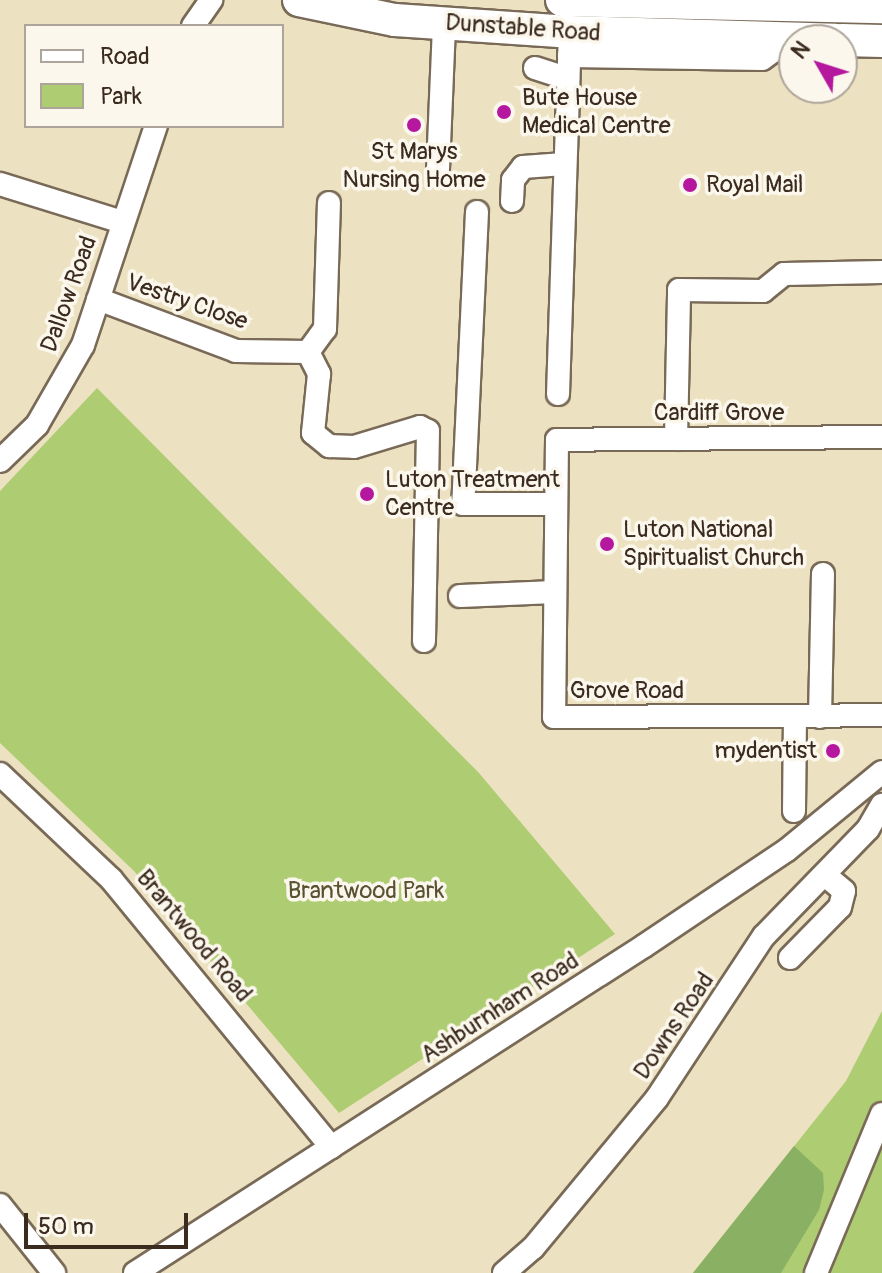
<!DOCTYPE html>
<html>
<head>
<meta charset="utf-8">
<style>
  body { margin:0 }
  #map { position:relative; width:882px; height:1273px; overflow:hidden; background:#ece1c0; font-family:Pangolin,sans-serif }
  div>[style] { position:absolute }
  .green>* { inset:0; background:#aecc72 }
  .forest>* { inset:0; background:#8ab064 }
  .roads { filter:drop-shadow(2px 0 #796a57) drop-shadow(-2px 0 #796a57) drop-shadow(0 2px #796a57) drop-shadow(0 -2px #796a57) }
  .minor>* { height:22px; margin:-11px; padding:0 11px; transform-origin:11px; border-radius:11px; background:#fff }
  .highway>* { height:32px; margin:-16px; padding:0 16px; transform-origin:16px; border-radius:16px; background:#fff }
  .dots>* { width:22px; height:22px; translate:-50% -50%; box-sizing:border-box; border:4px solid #fbf7ec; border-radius:50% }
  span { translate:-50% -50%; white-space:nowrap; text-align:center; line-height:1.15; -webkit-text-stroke:7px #fbf7ec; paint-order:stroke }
  .street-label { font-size:24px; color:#3b2a1e }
  .poi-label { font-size:24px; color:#3b2a1e }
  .left { translate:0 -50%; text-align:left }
  .right { translate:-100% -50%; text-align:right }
  .park-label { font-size:24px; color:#585233 }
  .legend { position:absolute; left:24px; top:24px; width:260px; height:104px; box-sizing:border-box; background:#fbf7ec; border:2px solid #aea59a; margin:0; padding:10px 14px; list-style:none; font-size:24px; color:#3b2a1e }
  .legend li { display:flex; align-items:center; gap:16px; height:40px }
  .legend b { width:40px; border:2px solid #aea59a }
  .north { position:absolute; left:778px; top:24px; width:80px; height:80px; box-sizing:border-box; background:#fbf7ec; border:2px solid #aea59a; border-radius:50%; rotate:309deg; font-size:22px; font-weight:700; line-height:32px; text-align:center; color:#3b2a1e }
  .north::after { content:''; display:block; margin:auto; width:28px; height:36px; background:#b5179e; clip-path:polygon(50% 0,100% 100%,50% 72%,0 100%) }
  .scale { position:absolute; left:24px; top:1213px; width:164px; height:36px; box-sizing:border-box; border:4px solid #3b2a1e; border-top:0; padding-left:10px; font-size:24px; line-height:28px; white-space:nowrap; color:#3b2a1e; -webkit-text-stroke:6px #fbf7ec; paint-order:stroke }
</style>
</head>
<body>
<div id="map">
  <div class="green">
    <div style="clip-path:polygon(97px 388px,479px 773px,615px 934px,339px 1113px,134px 871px,0 743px,0 491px)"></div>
    <div style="clip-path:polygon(882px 1011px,882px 1273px,693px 1273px,846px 1081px)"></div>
  </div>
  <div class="forest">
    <div style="clip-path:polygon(794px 1146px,823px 1173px,824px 1190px,819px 1210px,781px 1273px,693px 1273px)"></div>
  </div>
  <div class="roads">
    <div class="minor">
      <div style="left:193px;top:26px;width:32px;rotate:-55deg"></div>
      <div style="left:569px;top:56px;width:193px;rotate:0.9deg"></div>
      <div style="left:762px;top:59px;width:34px;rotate:-36deg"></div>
      <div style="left:535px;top:68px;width:35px;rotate:18deg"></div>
      <div style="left:438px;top:169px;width:146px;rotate:-87.6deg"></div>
      <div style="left:0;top:184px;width:128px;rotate:17.3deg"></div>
      <div style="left:512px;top:201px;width:21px;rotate:-87deg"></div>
      <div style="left:513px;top:180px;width:16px;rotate:-52deg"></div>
      <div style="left:523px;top:167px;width:41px;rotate:-4.2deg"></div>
      <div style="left:477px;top:212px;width:292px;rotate:92.7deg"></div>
      <div style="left:463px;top:504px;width:93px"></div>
      <div style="left:98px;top:299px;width:147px;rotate:20.6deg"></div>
      <div style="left:236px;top:351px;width:72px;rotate:0.8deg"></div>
      <div style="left:308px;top:352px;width:25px;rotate:63deg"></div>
      <div style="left:319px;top:374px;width:59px;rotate:95.8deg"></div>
      <div style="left:313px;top:433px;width:21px;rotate:39deg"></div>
      <div style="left:329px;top:446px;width:25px;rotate:2deg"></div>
      <div style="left:354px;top:447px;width:69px;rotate:-16.9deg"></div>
      <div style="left:420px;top:427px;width:9px;rotate:27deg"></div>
      <div style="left:428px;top:431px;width:210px;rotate:91.1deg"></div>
      <div style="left:308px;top:352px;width:29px;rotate:-54deg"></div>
      <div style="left:325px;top:329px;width:126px;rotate:-88.2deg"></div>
      <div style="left:558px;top:394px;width:362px;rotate:-88.1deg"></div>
      <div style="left:882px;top:437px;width:325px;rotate:179.5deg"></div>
      <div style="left:557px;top:440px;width:277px;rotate:90.6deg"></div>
      <div style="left:554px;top:717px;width:328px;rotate:-0.3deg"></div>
      <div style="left:676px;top:439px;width:149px;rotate:-88.8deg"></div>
      <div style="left:679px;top:290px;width:84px;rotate:0.7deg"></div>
      <div style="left:763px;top:291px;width:27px;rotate:-39deg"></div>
      <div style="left:784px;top:274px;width:98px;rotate:-1.2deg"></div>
      <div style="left:0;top:461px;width:52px;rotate:-44.2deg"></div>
      <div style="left:37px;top:425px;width:92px;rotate:-60.1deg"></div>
      <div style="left:83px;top:345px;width:231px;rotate:-71.6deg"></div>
      <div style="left:460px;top:596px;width:95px;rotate:-2.4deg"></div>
      <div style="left:820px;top:717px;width:143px;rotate:-88.8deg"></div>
      <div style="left:0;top:774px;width:153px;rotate:43.4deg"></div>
      <div style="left:111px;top:879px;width:347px;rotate:50.6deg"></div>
      <div style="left:794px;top:811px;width:94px;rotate:-89.4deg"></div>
      <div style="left:790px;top:958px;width:71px;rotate:-45.6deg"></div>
      <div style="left:840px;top:907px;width:16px;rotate:-76deg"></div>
      <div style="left:844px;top:891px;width:25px;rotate:-140deg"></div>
      <div style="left:0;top:1205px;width:87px;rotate:51.5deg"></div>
      <div style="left:135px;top:1273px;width:605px;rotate:-32.72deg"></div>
      <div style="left:644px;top:946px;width:172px;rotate:-33.9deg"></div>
      <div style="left:787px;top:850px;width:123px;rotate:-39.4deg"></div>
      <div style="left:504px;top:1273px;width:38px;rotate:-41deg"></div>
      <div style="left:533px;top:1248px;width:195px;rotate:-50.4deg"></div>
      <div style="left:657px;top:1098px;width:194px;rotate:-56.6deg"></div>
      <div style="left:764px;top:936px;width:149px;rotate:-45.8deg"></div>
      <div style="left:868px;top:829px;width:28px;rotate:-60deg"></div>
      <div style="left:816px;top:1273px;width:172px;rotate:-67.5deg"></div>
    </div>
    <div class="highway">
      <div style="left:299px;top:0;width:98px;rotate:11.8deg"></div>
      <div style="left:395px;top:20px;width:175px;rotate:3.9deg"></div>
      <div style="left:570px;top:32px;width:265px;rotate:1.7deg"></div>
      <div style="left:562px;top:0;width:320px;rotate:1.3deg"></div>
      <div style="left:842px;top:40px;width:40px;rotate:1.4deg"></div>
    </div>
  </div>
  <div class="dots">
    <div style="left:504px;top:112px;background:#b5179e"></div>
    <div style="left:414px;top:125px;background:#b5179e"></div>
    <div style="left:690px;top:185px;background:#b5179e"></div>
    <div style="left:367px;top:494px;background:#b5179e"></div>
    <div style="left:607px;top:544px;background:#b5179e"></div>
    <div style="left:833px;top:751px;background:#b5179e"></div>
  </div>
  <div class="street-label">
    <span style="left:523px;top:28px;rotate:4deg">Dunstable Road</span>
    <span style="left:69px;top:294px;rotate:-70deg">Dallow Road</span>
    <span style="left:187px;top:302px;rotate:19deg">Vestry Close</span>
    <span style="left:719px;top:413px">Cardiff Grove</span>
    <span style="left:627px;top:691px">Grove Road</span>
    <span style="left:194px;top:936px;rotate:50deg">Brantwood Road</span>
    <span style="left:500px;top:1008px;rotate:-33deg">Ashburnham Road</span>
    <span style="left:674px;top:1026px;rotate:-56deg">Downs Road</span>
  </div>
  <div class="poi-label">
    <span class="left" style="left:522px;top:112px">Bute House<br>Medical Centre</span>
    <span style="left:414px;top:166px">St Marys<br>Nursing Home</span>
    <span class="left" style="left:706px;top:185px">Royal Mail</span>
    <span class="left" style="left:385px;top:494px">Luton Treatment<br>Centre</span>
    <span class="left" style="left:623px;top:544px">Luton National<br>Spiritualist Church</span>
    <span class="right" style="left:817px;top:751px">mydentist</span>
  </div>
  <div class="park-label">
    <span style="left:366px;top:891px">Brantwood Park</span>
  </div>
  <ul class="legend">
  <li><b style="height:10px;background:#fff"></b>Road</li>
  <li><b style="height:22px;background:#aecc72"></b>Park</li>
  </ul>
  <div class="north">N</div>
  <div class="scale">50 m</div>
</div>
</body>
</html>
